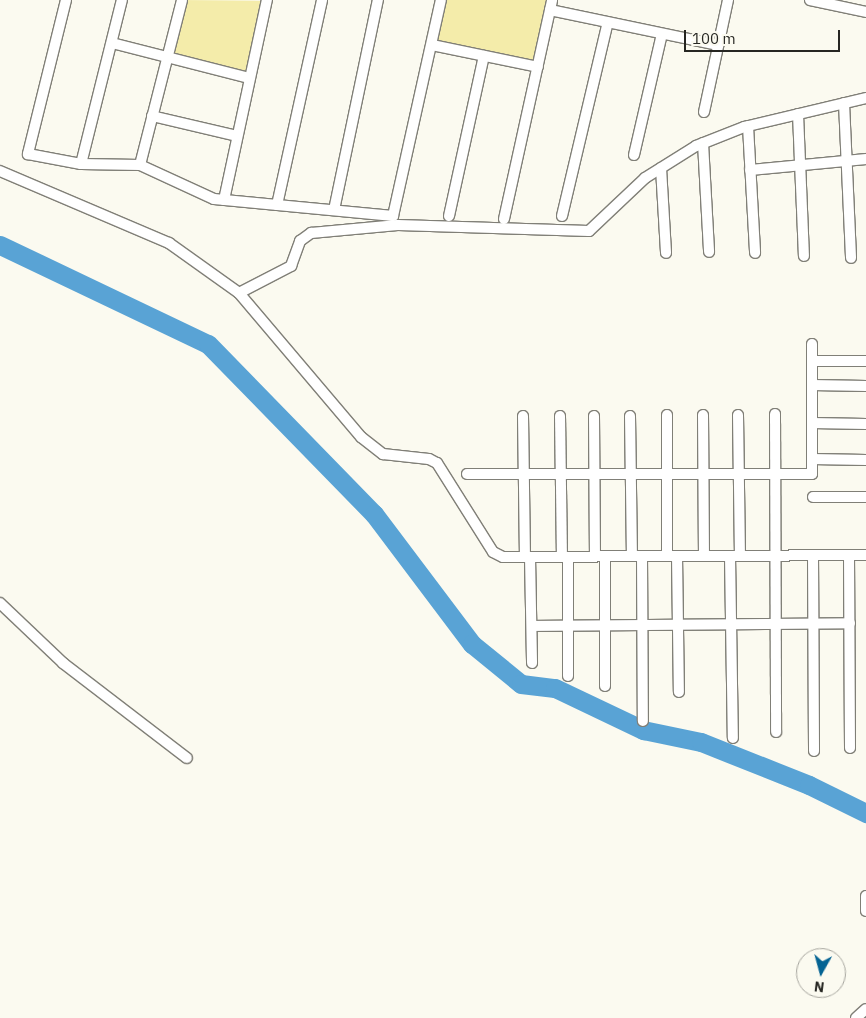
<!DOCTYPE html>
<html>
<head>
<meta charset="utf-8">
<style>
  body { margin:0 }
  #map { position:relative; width:866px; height:1018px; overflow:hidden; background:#fbfaf0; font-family:"IBM Plex Sans",sans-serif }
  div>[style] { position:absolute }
  .green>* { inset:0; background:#f4ecaa }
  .river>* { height:19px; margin:-9.5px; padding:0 9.5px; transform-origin:9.5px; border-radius:9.5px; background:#59a3d5 }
  .roads { filter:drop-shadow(1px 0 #807f77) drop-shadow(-1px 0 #807f77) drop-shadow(0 1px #807f77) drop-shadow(0 -1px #807f77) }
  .minor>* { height:10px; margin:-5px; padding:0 5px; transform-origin:5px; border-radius:5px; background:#fff }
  span { translate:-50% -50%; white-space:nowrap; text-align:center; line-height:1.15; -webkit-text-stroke:4px #fbfaf0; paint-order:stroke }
  .north { position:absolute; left:796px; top:948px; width:50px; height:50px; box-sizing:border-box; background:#fbfaf0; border:1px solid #a6a59e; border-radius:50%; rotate:187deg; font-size:14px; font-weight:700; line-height:20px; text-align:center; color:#262622 }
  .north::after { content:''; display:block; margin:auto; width:18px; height:22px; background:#046393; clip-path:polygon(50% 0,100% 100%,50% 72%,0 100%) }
  .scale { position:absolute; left:684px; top:30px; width:156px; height:22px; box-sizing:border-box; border:2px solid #262622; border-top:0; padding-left:6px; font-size:15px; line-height:18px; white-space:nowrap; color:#262622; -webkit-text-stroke:4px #fbfaf0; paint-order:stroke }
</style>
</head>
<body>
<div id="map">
  <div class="green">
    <div style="clip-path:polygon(182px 0,267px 1px,249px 78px,168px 59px)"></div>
    <div style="clip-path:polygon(442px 0,552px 0,538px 67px,432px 45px)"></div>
  </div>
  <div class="river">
    <div style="left:0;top:245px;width:230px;rotate:25.5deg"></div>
    <div style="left:208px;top:344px;width:238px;rotate:45.7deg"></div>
    <div style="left:374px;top:514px;width:163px;rotate:53deg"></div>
    <div style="left:472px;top:644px;width:63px;rotate:39.2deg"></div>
    <div style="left:521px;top:684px;width:34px;rotate:7deg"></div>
    <div style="left:555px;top:688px;width:98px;rotate:25.5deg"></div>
    <div style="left:643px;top:730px;width:59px;rotate:11.7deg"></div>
    <div style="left:701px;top:742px;width:116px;rotate:21.7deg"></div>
    <div style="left:809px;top:785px;width:64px;rotate:26.2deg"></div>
  </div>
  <div class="roads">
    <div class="minor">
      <div style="left:66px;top:0;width:159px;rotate:103.9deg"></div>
      <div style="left:28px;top:154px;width:54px;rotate:10.7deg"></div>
      <div style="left:81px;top:164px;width:59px;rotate:1deg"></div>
      <div style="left:140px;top:165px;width:81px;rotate:24.7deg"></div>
      <div style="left:214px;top:199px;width:180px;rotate:5.4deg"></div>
      <div style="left:393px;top:216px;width:221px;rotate:-77.5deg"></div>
      <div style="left:810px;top:0;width:57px;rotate:12.1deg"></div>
      <div style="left:550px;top:10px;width:172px;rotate:11.8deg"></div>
      <div style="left:112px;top:43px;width:141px;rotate:14.3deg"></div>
      <div style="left:432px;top:45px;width:108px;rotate:11.7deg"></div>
      <div style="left:844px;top:103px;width:155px;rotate:87.4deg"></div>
      <div style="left:704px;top:112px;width:115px;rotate:-77.9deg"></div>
      <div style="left:798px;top:114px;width:142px;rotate:87.6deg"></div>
      <div style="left:152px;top:116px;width:87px;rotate:13.2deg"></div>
      <div style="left:748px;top:126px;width:127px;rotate:86.8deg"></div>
      <div style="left:703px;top:143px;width:109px;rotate:86.8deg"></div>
      <div style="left:634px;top:155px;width:124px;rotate:-77deg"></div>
      <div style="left:81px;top:164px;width:169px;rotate:-76deg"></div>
      <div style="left:140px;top:165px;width:170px;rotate:-75.7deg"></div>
      <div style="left:661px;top:168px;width:85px;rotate:86.6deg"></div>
      <div style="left:750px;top:170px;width:117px;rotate:-5.4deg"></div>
      <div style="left:0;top:171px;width:184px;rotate:23.1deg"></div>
      <div style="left:169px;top:243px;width:86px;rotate:35.5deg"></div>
      <div style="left:239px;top:293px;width:189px;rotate:49.7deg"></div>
      <div style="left:361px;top:437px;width:28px;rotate:38deg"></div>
      <div style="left:383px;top:454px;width:46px;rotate:6.2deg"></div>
      <div style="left:429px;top:459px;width:9px;rotate:27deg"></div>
      <div style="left:437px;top:463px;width:105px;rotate:57.8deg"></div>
      <div style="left:493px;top:552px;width:11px;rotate:27deg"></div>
      <div style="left:503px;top:557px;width:363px;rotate:-0.3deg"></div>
      <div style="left:224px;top:200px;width:205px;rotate:-77.9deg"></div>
      <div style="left:277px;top:205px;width:210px;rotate:-77.6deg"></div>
      <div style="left:334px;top:210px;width:215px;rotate:-78.2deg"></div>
      <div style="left:449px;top:216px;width:164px;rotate:-77.7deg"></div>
      <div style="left:562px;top:216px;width:199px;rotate:-76.7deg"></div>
      <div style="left:504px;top:219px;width:224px;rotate:-77.6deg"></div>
      <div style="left:239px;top:293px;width:59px;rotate:-27.4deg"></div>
      <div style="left:291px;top:266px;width:27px;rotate:-70deg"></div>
      <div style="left:300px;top:241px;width:14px;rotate:-36deg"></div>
      <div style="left:311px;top:233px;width:87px;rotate:-5.3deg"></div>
      <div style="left:398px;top:225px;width:191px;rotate:1.8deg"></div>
      <div style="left:589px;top:231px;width:77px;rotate:-43.4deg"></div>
      <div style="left:645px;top:178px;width:60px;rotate:-32.1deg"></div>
      <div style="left:696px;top:146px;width:52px;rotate:-21.6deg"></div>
      <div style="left:744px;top:127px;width:125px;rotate:-13.4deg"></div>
      <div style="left:812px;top:361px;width:54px"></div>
      <div style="left:812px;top:385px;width:54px;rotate:1.1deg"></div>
      <div style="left:775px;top:414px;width:318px;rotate:89.8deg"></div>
      <div style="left:667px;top:415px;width:141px;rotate:90deg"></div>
      <div style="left:703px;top:415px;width:141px;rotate:89.6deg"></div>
      <div style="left:738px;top:415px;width:141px;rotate:89.2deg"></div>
      <div style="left:523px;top:416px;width:141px;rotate:89.2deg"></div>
      <div style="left:560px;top:416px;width:141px;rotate:89.2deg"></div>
      <div style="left:594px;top:416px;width:140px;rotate:89.6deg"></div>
      <div style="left:630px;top:416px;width:140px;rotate:89.2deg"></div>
      <div style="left:812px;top:423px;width:54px;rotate:1.1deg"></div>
      <div style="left:812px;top:459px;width:54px;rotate:1.1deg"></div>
      <div style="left:467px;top:474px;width:345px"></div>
      <div style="left:812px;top:474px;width:130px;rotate:-90deg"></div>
      <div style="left:813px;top:497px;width:53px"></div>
      <div style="left:813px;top:555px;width:196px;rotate:89.7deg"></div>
      <div style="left:849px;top:555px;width:193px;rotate:89.7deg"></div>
      <div style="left:605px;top:556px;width:130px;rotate:90deg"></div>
      <div style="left:642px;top:556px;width:165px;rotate:89.7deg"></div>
      <div style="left:677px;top:556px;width:136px;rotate:89.2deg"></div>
      <div style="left:730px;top:556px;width:182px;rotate:89.1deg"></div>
      <div style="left:530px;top:557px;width:106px;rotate:88.9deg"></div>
      <div style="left:568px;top:557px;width:119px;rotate:90deg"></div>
      <div style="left:0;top:603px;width:87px;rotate:43.6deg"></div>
      <div style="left:63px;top:663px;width:156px;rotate:37.5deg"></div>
      <div style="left:532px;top:626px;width:318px;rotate:-0.5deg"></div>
      <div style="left:866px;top:896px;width:15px;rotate:90deg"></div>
      <div style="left:856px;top:1018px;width:13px;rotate:-42deg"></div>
    </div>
  </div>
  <div class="north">N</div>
  <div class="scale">100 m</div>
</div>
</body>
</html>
